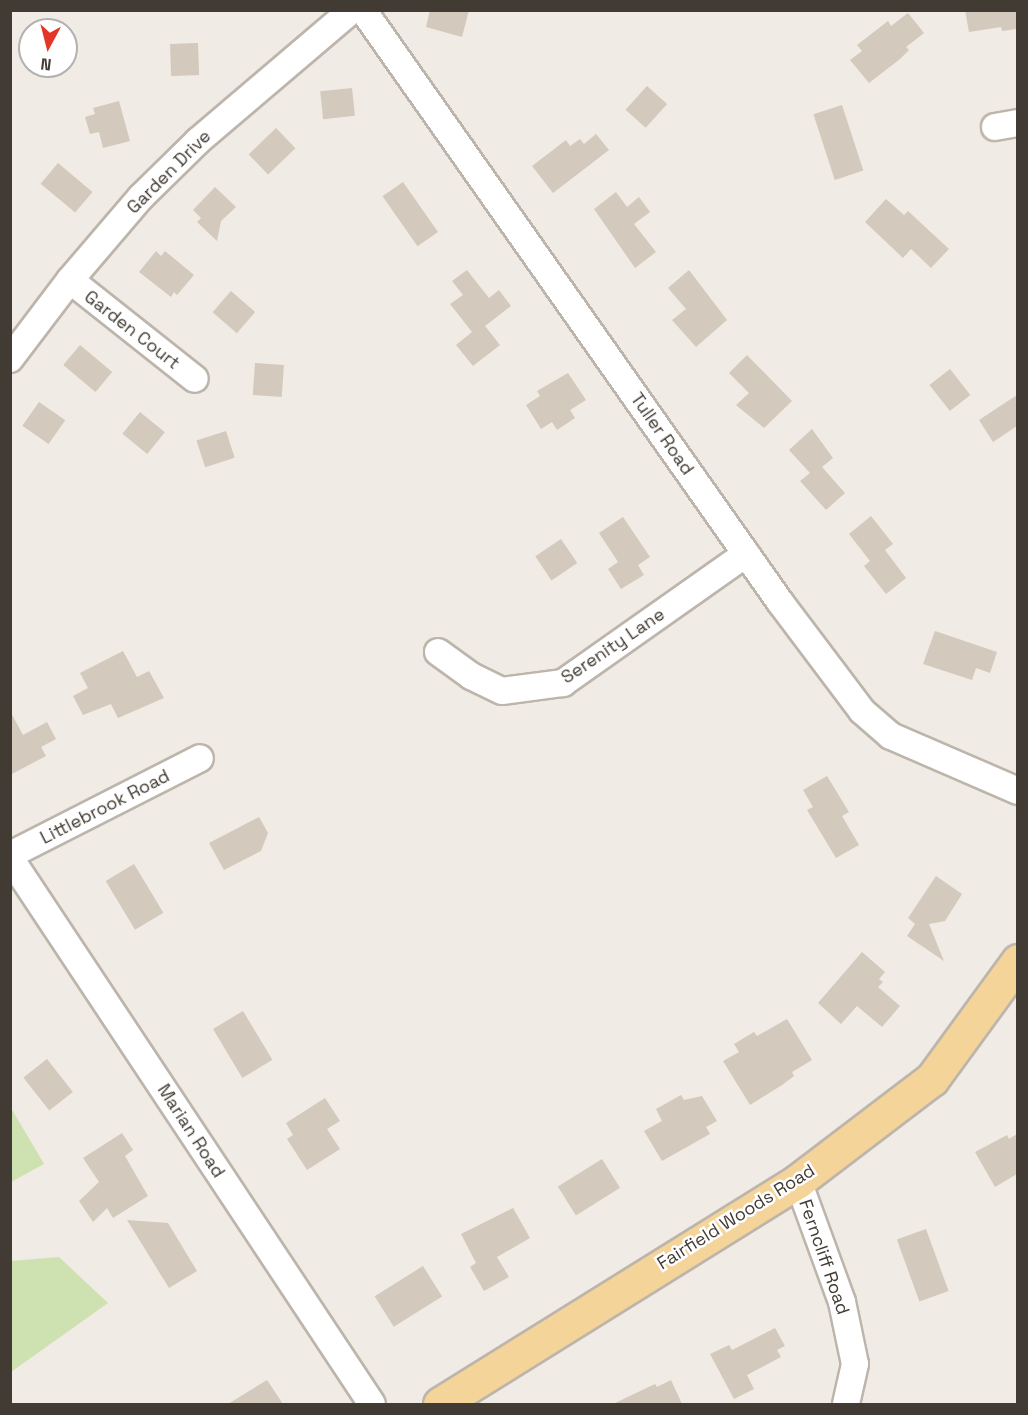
<!DOCTYPE html>
<html>
<head>
<meta charset="utf-8">
<style>
  body { margin:0 }
  #map { position:relative; width:1028px; height:1415px; overflow:hidden; background:#f0ebe4; font-family:"Space Grotesk",sans-serif }
  div>[style] { position:absolute }
  .green>* { inset:0; background:#cee1b0 }
  .building>* { inset:0; background:#d3c9bd; transform-origin:0 0 }
  .roads { filter:drop-shadow(2px 0 #bdb5ab) drop-shadow(-2px 0 #bdb5ab) drop-shadow(0 2px #bdb5ab) drop-shadow(0 -2px #bdb5ab) }
  .minor>* { height:26px; margin:-13px; padding:0 13px; transform-origin:13px; border-radius:13px; background:#fff }
  .major>* { height:33px; margin:-16.5px; padding:0 16.5px; transform-origin:16.5px; border-radius:16.5px; background:#f4d499 }
  span { translate:-50% -50%; white-space:nowrap; text-align:center; line-height:1.15; -webkit-text-stroke:5px #fff; paint-order:stroke }
  .street-label { font-size:18px; color:#413b34 }
  .frame { position:absolute; inset:0; border:12px solid #413b34; pointer-events:none }
  .north { position:absolute; left:18px; top:18px; width:60px; height:60px; box-sizing:border-box; background:#fff; border:2px solid #b3b1ae; border-radius:50%; rotate:187deg; font-size:16px; font-weight:700; line-height:24px; text-align:center; color:#413b34 }
  .north::after { content:''; display:block; margin:auto; width:21px; height:27px; background:#e43626; clip-path:polygon(50% 0,100% 100%,50% 72%,0 100%) }
</style>
</head>
<body>
<div id="map">
  <div class="green">
    <div style="clip-path:polygon(11px 1108px,44px 1164px,11px 1182px,10px 1182px)"></div>
    <div style="clip-path:polygon(59px 1257px,108px 1303px,11px 1372px,11px 1261px)"></div>
  </div>
  <div class="building">
    <div style="clip-path:polygon(430px 10px,469px 10px,462px 37px,426px 27px)"></div>
    <div style="clip-path:polygon(965px 10px,1017px 10px,1017px 29px,1002px 31px,1001px 27px,969px 32px)"></div>
    <div style="clip-path:polygon(908px 13px,924px 33px,906px 47px,909px 50px,900px 59px,869px 83px,850px 60px,862px 51px,857px 45px,888px 21px,891px 26px)"></div>
    <div style="left:198px;top:43px;width:32px;height:28px;rotate:88deg"></div>
    <div style="left:647px;top:86px;width:27px;height:32px;rotate:42deg"></div>
    <div style="left:352px;top:88px;width:28px;height:32px;rotate:84deg"></div>
    <div style="clip-path:polygon(119px 101px,130px 141px,103px 148px,99px 132px,90px 134px,85px 117px,95px 114px,93px 108px)"></div>
    <div style="left:842px;top:105px;width:69px;height:30px;rotate:72deg"></div>
    <div style="left:276px;top:128px;width:28px;height:38px;rotate:46deg"></div>
    <div style="clip-path:polygon(596px 134px,609px 150px,553px 193px,532px 166px,566px 140px,570px 146px,580px 139px,584px 144px)"></div>
    <div style="left:58px;top:163px;width:45px;height:27px;rotate:40deg"></div>
    <div style="left:403px;top:182px;width:61px;height:25px;rotate:55deg"></div>
    <div style="clip-path:polygon(215px 187px,236px 207px,221px 221px,217px 241px,197px 222px,201px 218px,193px 210px)"></div>
    <div style="clip-path:polygon(616px 192px,627px 207px,639px 197px,650px 212px,634px 224px,656px 252px,635px 268px,594px 209px)"></div>
    <div style="clip-path:polygon(886px 199px,904px 215px,908px 211px,949px 249px,931px 268px,911px 249px,903px 258px,865px 222px)"></div>
    <div style="clip-path:polygon(156px 251px,161px 256px,165px 251px,194px 275px,177px 295px,174px 292px,171px 297px,139px 272px)"></div>
    <div style="clip-path:polygon(467px 270px,489px 298px,499px 290px,511px 306px,485px 326px,500px 345px,473px 366px,456px 345px,472px 332px,450px 304px,463px 295px,452px 281px)"></div>
    <div style="clip-path:polygon(689px 270px,727px 320px,696px 347px,672px 320px,686px 309px,668px 288px)"></div>
    <div style="left:231px;top:291px;width:32px;height:28px;rotate:41deg"></div>
    <div style="left:80px;top:345px;width:42px;height:26px;rotate:40deg"></div>
    <div style="clip-path:polygon(747px 355px,792px 401px,764px 428px,736px 405px,749px 393px,729px 373px)"></div>
    <div style="left:255px;top:363px;width:29px;height:32px;rotate:4deg"></div>
    <div style="left:950px;top:369px;width:33px;height:26px;rotate:52deg"></div>
    <div style="clip-path:polygon(568px 373px,586px 400px,570px 410px,575px 418px,557px 430px,552px 422px,541px 429px,526px 405px,540px 396px,537px 391px)"></div>
    <div style="clip-path:polygon(1017px 395px,1017px 426px,993px 442px,979px 420px)"></div>
    <div style="left:39px;top:402px;width:32px;height:29px;rotate:35deg"></div>
    <div style="left:140px;top:412px;width:32px;height:28px;rotate:39deg"></div>
    <div style="clip-path:polygon(812px 429px,833px 458px,822px 467px,845px 493px,826px 510px,800px 481px,810px 473px,789px 450px)"></div>
    <div style="left:226px;top:431px;width:28px;height:31px;rotate:72deg"></div>
    <div style="clip-path:polygon(871px 516px,893px 544px,885px 550px,906px 578px,886px 594px,864px 566px,870px 561px,849px 534px)"></div>
    <div style="clip-path:polygon(623px 517px,650px 557px,638px 565px,644px 575px,621px 589px,608px 569px,618px 562px,599px 533px)"></div>
    <div style="left:561px;top:539px;width:29px;height:31px;rotate:56deg"></div>
    <div style="clip-path:polygon(935px 631px,997px 652px,990px 673px,976px 668px,972px 680px,923px 664px)"></div>
    <div style="clip-path:polygon(123px 651px,137px 677px,149px 671px,164px 698px,118px 718px,111px 704px,83px 715px,73px 696px,88px 688px,80px 673px)"></div>
    <div style="clip-path:polygon(10px 711px,23px 735px,47px 722px,56px 739px,41px 747px,46px 756px,10px 775px)"></div>
    <div style="clip-path:polygon(827px 776px,849px 812px,842px 816px,859px 845px,836px 858px,807px 810px,813px 807px,803px 790px)"></div>
    <div style="clip-path:polygon(259px 817px,268px 833px,261px 851px,224px 870px,209px 843px)"></div>
    <div style="left:134px;top:864px;width:57px;height:33px;rotate:59deg"></div>
    <div style="clip-path:polygon(936px 876px,962px 894px,945px 921px,929px 924px,944px 961px,907px 936px,915px 924px,908px 918px)"></div>
    <div style="clip-path:polygon(862px 952px,885px 972px,879px 979px,883px 982px,878px 987px,900px 1006px,882px 1027px,857px 1006px,841px 1024px,818px 1003px)"></div>
    <div style="left:243px;top:1011px;width:57px;height:35px;rotate:59deg"></div>
    <div style="clip-path:polygon(787px 1019px,812px 1060px,792px 1072px,794px 1076px,782px 1085px,750px 1105px,723px 1061px,739px 1052px,734px 1044px,754px 1032px,757px 1036px)"></div>
    <div style="left:47px;top:1059px;width:42px;height:30px;rotate:52deg"></div>
    <div style="clip-path:polygon(681px 1095px,684px 1100px,702px 1096px,717px 1121px,706px 1127px,710px 1134px,662px 1161px,644px 1131px,662px 1121px,656px 1109px)"></div>
    <div style="clip-path:polygon(325px 1098px,340px 1121px,327px 1129px,340px 1149px,307px 1170px,287px 1139px,293px 1135px,286px 1123px)"></div>
    <div style="clip-path:polygon(122px 1133px,133px 1150px,125px 1156px,148px 1196px,113px 1218px,107px 1208px,93px 1222px,79px 1201px,99px 1182px,83px 1158px)"></div>
    <div style="clip-path:polygon(1017px 1134px,1017px 1174px,995px 1187px,975px 1152px,1007px 1135px,1009px 1139px)"></div>
    <div style="left:602px;top:1159px;width:34px;height:52px;rotate:58deg"></div>
    <div style="clip-path:polygon(513px 1208px,530px 1238px,497px 1257px,509px 1277px,484px 1291px,470px 1267px,476px 1263px,461px 1234px)"></div>
    <div style="clip-path:polygon(127px 1220px,168px 1223px,197px 1271px,169px 1288px)"></div>
    <div style="left:926px;top:1229px;width:66px;height:31px;rotate:70deg"></div>
    <div style="left:423px;top:1266px;width:36px;height:57px;rotate:58deg"></div>
    <div style="clip-path:polygon(775px 1328px,785px 1346px,777px 1350px,781px 1357px,747px 1375px,754px 1389px,734px 1399px,710px 1354px,729px 1345px,732px 1350px)"></div>
    <div style="clip-path:polygon(267px 1380px,283px 1404px,228px 1404px)"></div>
    <div style="clip-path:polygon(671px 1380px,682px 1404px,613px 1404px,655px 1384px,657px 1387px)"></div>
  </div>
  <div class="roads">
    <div class="minor">
      <div style="left:363px;top:10px;width:724px;rotate:54.84deg"></div>
      <div style="left:780px;top:602px;width:136px;rotate:53deg"></div>
      <div style="left:862px;top:711px;width:38px;rotate:41deg"></div>
      <div style="left:891px;top:736px;width:138px;rotate:23.4deg"></div>
      <div style="left:995px;top:127px;width:23px;rotate:-10deg"></div>
      <div style="left:70px;top:280px;width:159px;rotate:38.4deg"></div>
      <div style="left:10px;top:359px;width:99px;rotate:-52.8deg"></div>
      <div style="left:70px;top:280px;width:109px;rotate:-49.5deg"></div>
      <div style="left:141px;top:197px;width:80px;rotate:-44.5deg"></div>
      <div style="left:198px;top:141px;width:202px;rotate:-40.4deg"></div>
      <div style="left:438px;top:652px;width:41px;rotate:36deg"></div>
      <div style="left:471px;top:676px;width:34px;rotate:26deg"></div>
      <div style="left:502px;top:691px;width:62px;rotate:-7.5deg"></div>
      <div style="left:563px;top:683px;width:224px;rotate:-35.2deg"></div>
      <div style="left:10px;top:855px;width:213px;rotate:-27deg"></div>
      <div style="left:10px;top:858px;width:655px;rotate:56.46deg"></div>
      <div style="left:798px;top:1181px;width:129px;rotate:70deg"></div>
      <div style="left:842px;top:1302px;width:63px;rotate:78.2deg"></div>
      <div style="left:855px;top:1364px;width:41px;rotate:102.7deg"></div>
    </div>
    <div class="major">
      <div style="left:440px;top:1404px;width:422px;rotate:-31.9deg"></div>
      <div style="left:798px;top:1181px;width:168px;rotate:-37.3deg"></div>
      <div style="left:932px;top:1079px;width:146px;rotate:-53.9deg"></div>
    </div>
  </div>
  <div class="street-label">
    <span style="left:169px;top:172px;rotate:-45deg">Garden Drive</span>
    <span style="left:132px;top:330px;rotate:38deg">Garden Court</span>
    <span style="left:662px;top:434px;rotate:55deg">Tuller Road</span>
    <span style="left:613px;top:646px;rotate:-34deg">Serenity Lane</span>
    <span style="left:105px;top:807px;rotate:-27deg">Littlebrook Road</span>
    <span style="left:191px;top:1131px;rotate:57deg">Marian Road</span>
    <span style="left:736px;top:1217px;rotate:-32deg">Fairfield Woods Road</span>
    <span style="left:824px;top:1257px;rotate:71deg">Ferncliff Road</span>
  </div>
  <div class="frame"></div>
  <div class="north">N</div>
</div>
</body>
</html>
